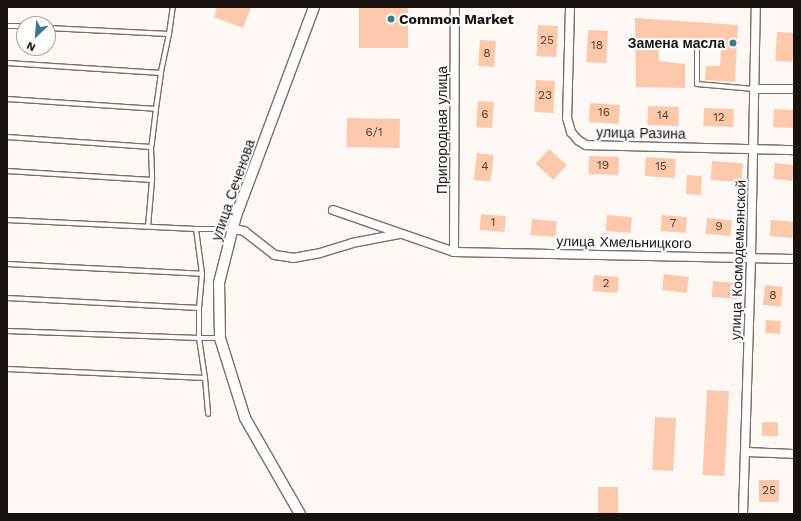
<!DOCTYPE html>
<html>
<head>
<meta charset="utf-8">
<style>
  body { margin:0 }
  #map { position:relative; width:801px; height:521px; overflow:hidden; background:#fff8f4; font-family:"Work Sans",sans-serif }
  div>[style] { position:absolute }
  .building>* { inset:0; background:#fec8aa; transform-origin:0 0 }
  .roads { filter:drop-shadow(1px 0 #7b6d64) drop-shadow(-1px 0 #7b6d64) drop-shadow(0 1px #7b6d64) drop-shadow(0 -1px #7b6d64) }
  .service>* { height:4px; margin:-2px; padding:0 2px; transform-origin:2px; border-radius:2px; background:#fff }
  .minor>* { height:8px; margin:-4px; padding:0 4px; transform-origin:4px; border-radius:4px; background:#fff }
  .tertiary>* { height:10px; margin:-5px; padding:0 5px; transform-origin:5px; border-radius:5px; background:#fff }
  .dots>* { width:11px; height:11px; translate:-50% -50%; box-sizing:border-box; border:2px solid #fff; border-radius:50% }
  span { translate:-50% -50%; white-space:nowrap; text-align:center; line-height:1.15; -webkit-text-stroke:4px #fff; paint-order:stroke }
  .number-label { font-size:12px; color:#524036 }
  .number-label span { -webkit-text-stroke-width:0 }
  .poi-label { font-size:14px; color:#191310; font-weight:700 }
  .left { translate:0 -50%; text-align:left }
  .right { translate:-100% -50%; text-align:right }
  .street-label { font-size:14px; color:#191310 }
  .frame { position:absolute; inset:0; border:8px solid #191310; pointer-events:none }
  .north { position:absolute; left:16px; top:16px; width:40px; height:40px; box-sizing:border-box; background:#fff; border:1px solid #a3a19f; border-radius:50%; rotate:206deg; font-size:11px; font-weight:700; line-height:16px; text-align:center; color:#191310 }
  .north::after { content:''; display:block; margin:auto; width:14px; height:18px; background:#3d7890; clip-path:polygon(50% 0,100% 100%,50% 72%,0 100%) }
</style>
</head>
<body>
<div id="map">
  <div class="building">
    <div style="clip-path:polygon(217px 7px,251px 7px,243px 28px,214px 17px)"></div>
    <div style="left:359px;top:7px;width:49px;height:41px"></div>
    <div style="clip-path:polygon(635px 18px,738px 25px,735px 82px,705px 80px,706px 66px,720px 66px,722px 39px,658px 38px,659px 61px,685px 64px,685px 88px,636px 87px)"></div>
    <div style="left:538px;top:25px;width:20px;height:31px;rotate:3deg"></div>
    <div style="left:588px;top:30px;width:20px;height:32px;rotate:3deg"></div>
    <div style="left:777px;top:32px;width:17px;height:29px;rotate:3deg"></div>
    <div style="left:480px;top:40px;width:16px;height:26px;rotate:4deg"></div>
    <div style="left:536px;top:80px;width:19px;height:32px;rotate:3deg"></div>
    <div style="left:478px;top:101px;width:16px;height:26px;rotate:4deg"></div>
    <div style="left:590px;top:103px;width:30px;height:19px;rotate:4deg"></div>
    <div style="left:648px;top:106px;width:31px;height:19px;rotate:2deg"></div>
    <div style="left:704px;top:108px;width:30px;height:18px;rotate:2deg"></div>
    <div style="left:774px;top:109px;width:20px;height:18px;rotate:3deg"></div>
    <div style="left:347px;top:118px;width:53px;height:29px;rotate:1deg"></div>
    <div style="left:549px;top:149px;width:24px;height:20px;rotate:42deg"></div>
    <div style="left:477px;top:153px;width:17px;height:27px;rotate:7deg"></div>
    <div style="left:589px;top:156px;width:30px;height:18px;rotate:2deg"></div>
    <div style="left:646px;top:157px;width:30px;height:19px;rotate:4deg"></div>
    <div style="left:712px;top:161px;width:31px;height:19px;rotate:4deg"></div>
    <div style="left:775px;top:163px;width:19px;height:16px;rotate:6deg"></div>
    <div style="left:687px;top:175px;width:15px;height:19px;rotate:4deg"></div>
    <div style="left:481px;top:214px;width:25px;height:16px;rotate:5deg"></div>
    <div style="left:607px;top:215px;width:25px;height:16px;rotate:5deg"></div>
    <div style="left:662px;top:215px;width:25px;height:16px;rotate:5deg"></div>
    <div style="left:707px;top:218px;width:25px;height:16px;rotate:5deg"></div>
    <div style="left:532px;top:219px;width:25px;height:16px;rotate:5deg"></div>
    <div style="left:771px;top:220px;width:23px;height:16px;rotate:5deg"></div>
    <div style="left:664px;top:274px;width:25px;height:16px;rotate:7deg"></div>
    <div style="left:594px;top:275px;width:25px;height:16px;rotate:5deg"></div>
    <div style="left:713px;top:281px;width:25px;height:16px;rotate:5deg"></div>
    <div style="left:765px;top:285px;width:18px;height:20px;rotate:6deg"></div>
    <div style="left:766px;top:320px;width:15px;height:13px;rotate:4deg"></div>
    <div style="left:707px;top:390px;width:22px;height:85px;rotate:3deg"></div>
    <div style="left:655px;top:417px;width:21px;height:53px;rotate:3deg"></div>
    <div style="left:762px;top:422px;width:16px;height:14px"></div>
    <div style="left:759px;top:480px;width:20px;height:22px"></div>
    <div style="left:598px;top:487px;width:20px;height:27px"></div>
  </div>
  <div class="roads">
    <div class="service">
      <div style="left:7px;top:26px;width:17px"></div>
      <div style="left:48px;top:28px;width:121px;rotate:2.8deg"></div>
      <div style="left:169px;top:34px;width:40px;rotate:102deg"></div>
      <div style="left:169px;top:34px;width:27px;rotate:-82deg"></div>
      <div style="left:697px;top:51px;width:33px;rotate:90deg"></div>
      <div style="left:697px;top:84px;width:57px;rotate:5deg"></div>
      <div style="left:7px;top:63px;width:154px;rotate:3.7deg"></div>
      <div style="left:161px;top:73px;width:36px;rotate:98deg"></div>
      <div style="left:7px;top:99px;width:149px;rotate:3.8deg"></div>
      <div style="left:156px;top:109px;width:38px;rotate:97deg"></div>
      <div style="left:7px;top:137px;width:144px;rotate:4deg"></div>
      <div style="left:151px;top:147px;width:33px;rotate:88deg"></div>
      <div style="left:7px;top:171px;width:145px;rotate:3.6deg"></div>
      <div style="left:152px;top:180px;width:47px;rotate:94.9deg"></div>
      <div style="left:7px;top:220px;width:189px;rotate:2.7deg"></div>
      <div style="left:196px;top:229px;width:45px;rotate:82.4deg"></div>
      <div style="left:196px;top:229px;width:36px"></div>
      <div style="left:7px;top:264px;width:195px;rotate:2.9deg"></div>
      <div style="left:202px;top:274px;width:34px;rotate:95deg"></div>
      <div style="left:7px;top:298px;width:192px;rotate:3deg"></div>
      <div style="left:199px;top:308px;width:30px;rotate:90deg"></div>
      <div style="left:199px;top:338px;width:21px"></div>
      <div style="left:7px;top:331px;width:192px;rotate:2.1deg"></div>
      <div style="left:199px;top:338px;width:40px;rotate:81.5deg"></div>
      <div style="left:7px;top:369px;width:198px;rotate:2.6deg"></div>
      <div style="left:205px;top:378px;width:36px;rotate:85deg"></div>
    </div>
    <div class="minor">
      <div style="left:570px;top:7px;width:111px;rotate:91.5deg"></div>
      <div style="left:567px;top:118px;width:15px;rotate:74deg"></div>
      <div style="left:571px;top:132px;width:11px;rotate:49deg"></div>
      <div style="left:578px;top:140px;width:9px;rotate:32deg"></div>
      <div style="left:586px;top:145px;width:208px;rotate:1.4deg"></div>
      <div style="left:754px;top:89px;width:40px"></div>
      <div style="left:333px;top:210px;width:128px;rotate:19.1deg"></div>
      <div style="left:454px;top:252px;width:340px;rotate:1.2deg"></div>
      <div style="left:233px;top:229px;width:11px;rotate:10deg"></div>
      <div style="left:244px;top:231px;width:39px;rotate:38deg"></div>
      <div style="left:275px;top:255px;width:18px;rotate:9deg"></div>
      <div style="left:293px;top:258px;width:27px;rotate:-10deg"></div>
      <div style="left:320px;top:253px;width:34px;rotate:-17deg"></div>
      <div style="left:352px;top:243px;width:48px;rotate:-10.8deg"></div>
      <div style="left:454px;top:252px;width:245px;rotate:-89.8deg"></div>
      <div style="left:745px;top:452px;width:49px;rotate:2.3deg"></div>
      <div style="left:743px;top:514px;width:257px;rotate:-88.2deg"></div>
      <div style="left:751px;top:257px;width:250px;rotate:-88.9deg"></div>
    </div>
    <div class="tertiary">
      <div style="left:300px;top:514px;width:111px;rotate:-119.8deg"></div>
      <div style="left:245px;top:418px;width:84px;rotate:-107.4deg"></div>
      <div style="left:220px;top:338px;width:55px;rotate:-91deg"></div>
      <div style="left:219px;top:283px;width:69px;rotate:-75.8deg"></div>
      <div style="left:236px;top:216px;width:223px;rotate:-69.5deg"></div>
    </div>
  </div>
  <div class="dots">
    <div style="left:391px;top:19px;background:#3d7890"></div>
    <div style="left:733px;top:43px;background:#3d7890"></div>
  </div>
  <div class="number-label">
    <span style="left:547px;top:41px">25</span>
    <span style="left:597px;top:46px">18</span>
    <span style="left:487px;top:54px">8</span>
    <span style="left:545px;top:96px">23</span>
    <span style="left:604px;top:113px">16</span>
    <span style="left:485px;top:115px">6</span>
    <span style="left:663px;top:116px">14</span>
    <span style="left:719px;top:118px">12</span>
    <span style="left:374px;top:133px">6/1</span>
    <span style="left:603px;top:166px">19</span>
    <span style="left:485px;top:167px">4</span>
    <span style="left:661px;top:167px">15</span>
    <span style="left:493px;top:223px">1</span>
    <span style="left:673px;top:224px">7</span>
    <span style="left:719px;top:227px">9</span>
    <span style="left:606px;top:284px">2</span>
    <span style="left:773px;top:296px">8</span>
    <span style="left:769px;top:491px">25</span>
  </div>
  <div class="poi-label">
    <span class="left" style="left:399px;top:19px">Common Market</span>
    <span class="right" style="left:725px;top:43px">Замена масла</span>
  </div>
  <div class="street-label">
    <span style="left:442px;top:130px;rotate:-90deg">Пригородная улица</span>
    <span style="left:641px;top:133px;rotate:1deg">улица Разина</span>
    <span style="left:233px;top:190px;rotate:-71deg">улица Сеченова</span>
    <span style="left:624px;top:242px;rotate:1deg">улица Хмельницкого</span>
    <span style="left:738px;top:260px;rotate:-88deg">улица Космодемьянской</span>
  </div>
  <div class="frame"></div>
  <div class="north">N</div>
</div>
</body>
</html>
